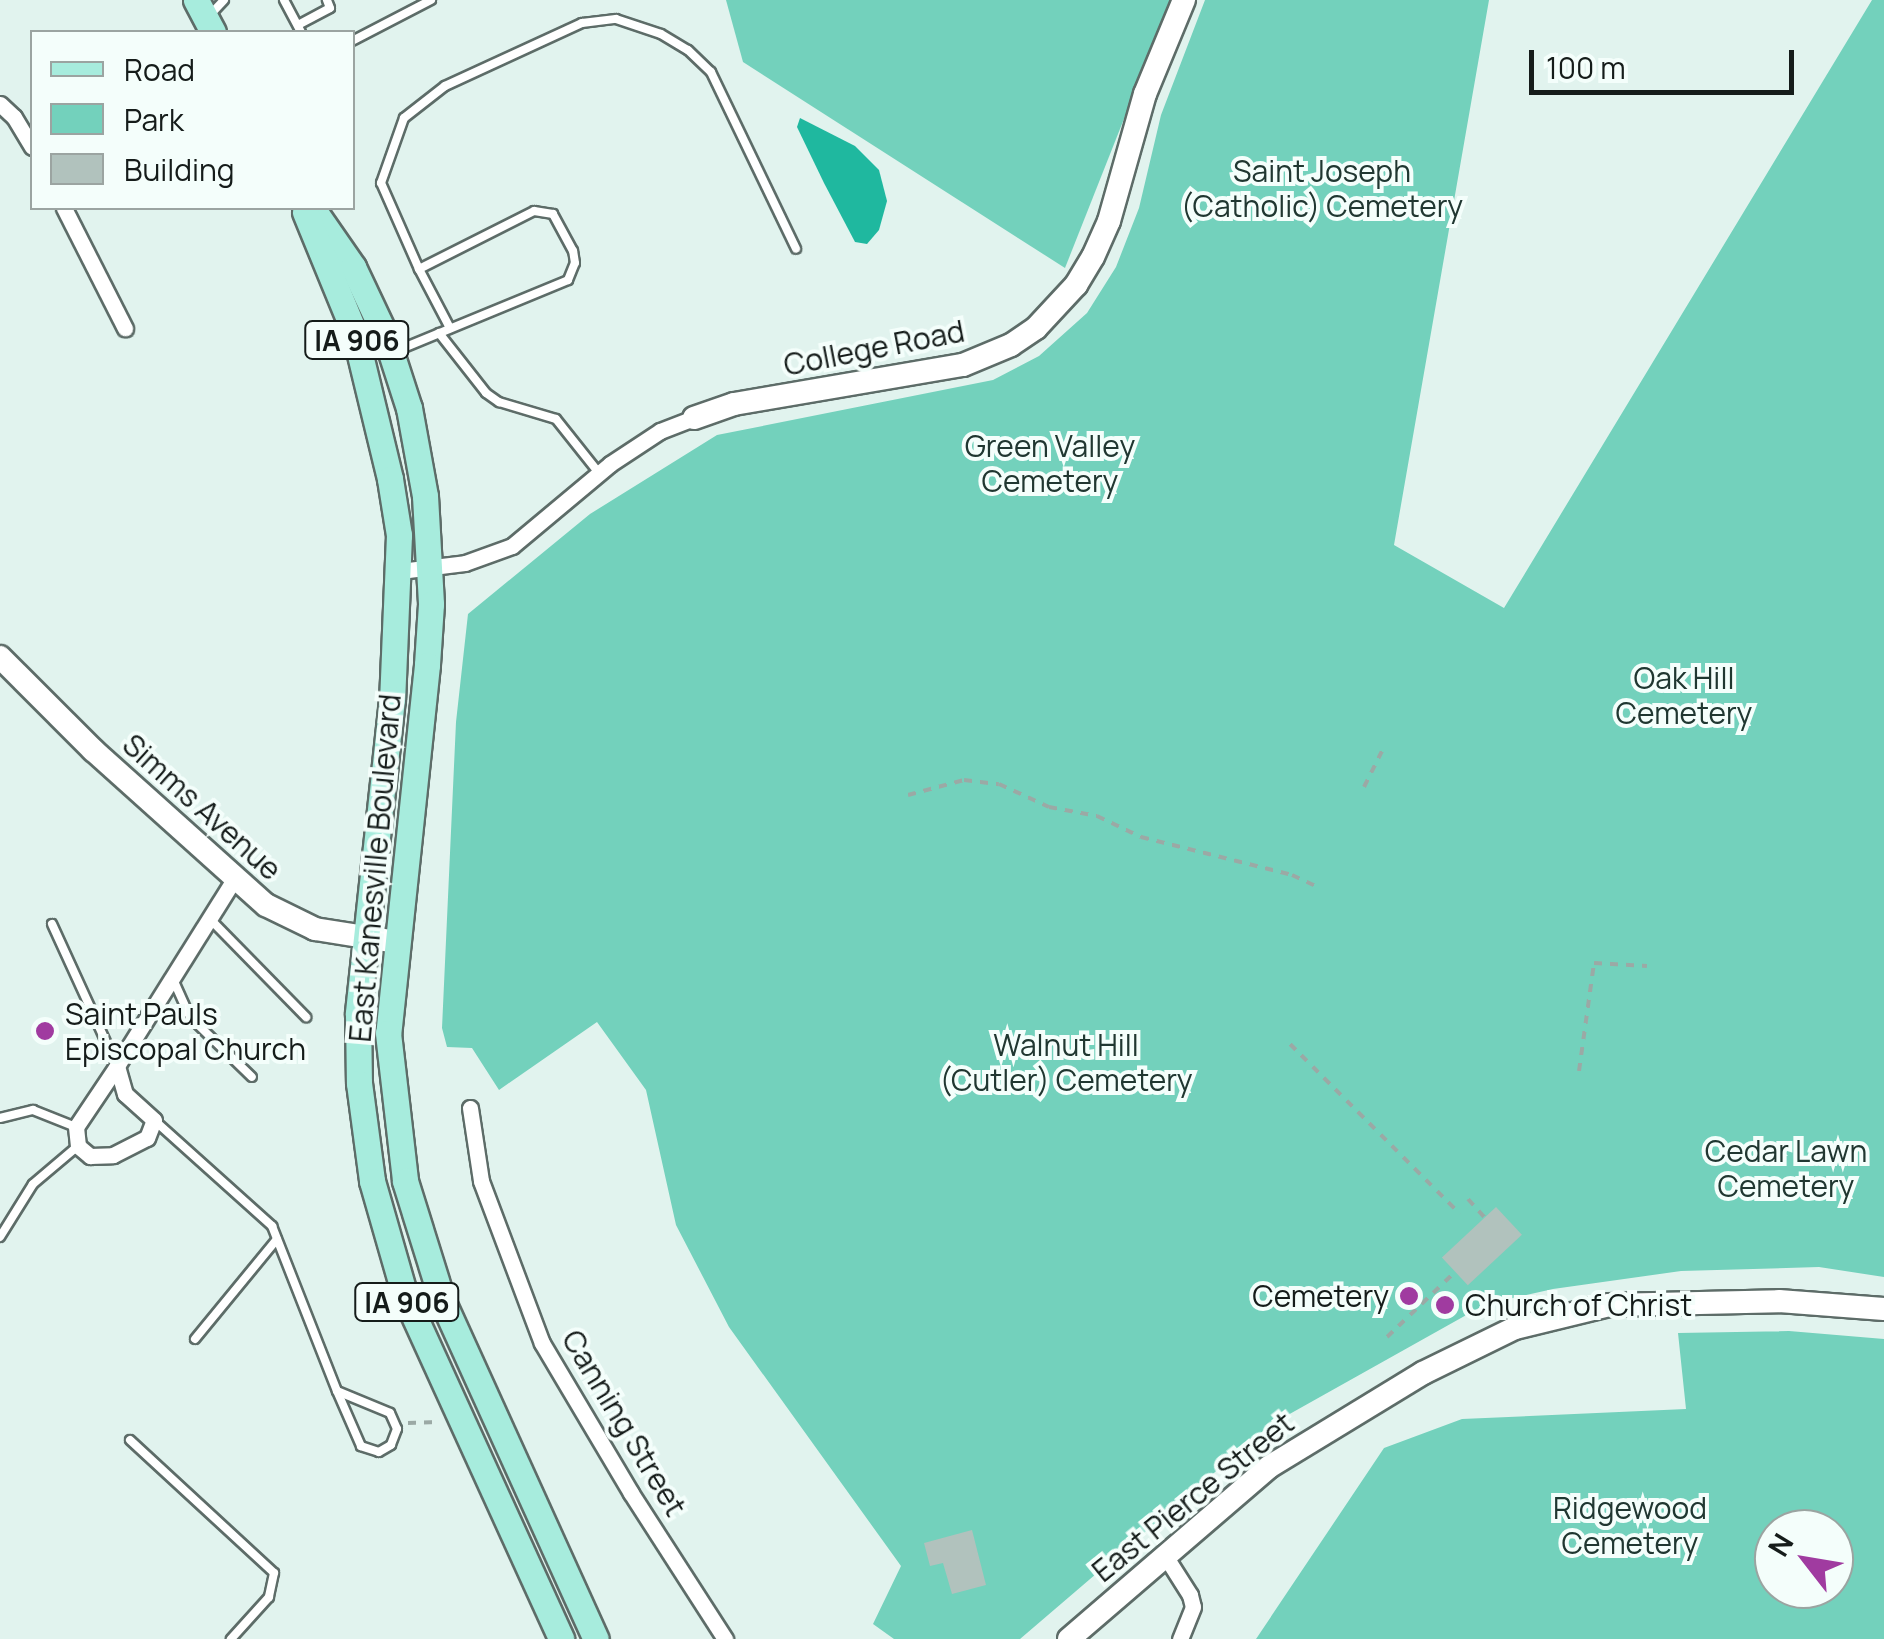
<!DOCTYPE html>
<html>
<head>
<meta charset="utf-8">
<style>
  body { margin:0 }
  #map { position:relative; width:1884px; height:1639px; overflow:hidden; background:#e1f3ee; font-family:Manrope,sans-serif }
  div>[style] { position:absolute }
  .green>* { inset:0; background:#73d1bc }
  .water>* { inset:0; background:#1fb89f }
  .building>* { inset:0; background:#b1c2bd; transform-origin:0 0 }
  .path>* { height:4px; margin-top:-2px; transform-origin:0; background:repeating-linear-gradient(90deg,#9ba9a5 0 8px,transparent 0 16px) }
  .roads { filter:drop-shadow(2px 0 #5d6c68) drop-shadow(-2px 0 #5d6c68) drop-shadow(0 2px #5d6c68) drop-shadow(0 -2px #5d6c68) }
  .lane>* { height:8px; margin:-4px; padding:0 4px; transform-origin:4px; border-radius:4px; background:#fff }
  .street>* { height:15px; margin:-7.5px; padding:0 7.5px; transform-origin:7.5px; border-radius:7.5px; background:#fff }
  .secondary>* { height:22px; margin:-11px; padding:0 11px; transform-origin:11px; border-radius:11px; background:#fff }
  .primary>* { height:25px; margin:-12.5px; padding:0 12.5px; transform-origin:12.5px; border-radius:12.5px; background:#a7ecdd }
  .dots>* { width:28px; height:28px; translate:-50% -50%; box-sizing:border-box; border:5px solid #f4fefb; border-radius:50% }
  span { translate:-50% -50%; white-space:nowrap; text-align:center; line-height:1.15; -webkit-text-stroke:8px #f4fefb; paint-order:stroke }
  .shield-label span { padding:2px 8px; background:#f4fefb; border:2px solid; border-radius:8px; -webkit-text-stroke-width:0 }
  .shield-label { font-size:28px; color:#151c1a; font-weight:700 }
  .park-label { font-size:30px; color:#203731 }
  .street-label { font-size:30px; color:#151c1a }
  .poi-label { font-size:30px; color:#151c1a }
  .left { translate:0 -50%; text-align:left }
  .right { translate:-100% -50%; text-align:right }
  .legend { position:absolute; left:30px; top:30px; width:325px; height:180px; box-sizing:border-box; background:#f4fefb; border:2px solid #9ba4a1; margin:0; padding:12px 18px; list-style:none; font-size:30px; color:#151c1a }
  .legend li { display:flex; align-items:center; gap:20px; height:50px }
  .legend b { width:50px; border:2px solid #9ba4a1 }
  .north { position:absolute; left:1754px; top:1509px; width:100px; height:100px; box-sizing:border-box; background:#f4fefb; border:2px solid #9ba4a1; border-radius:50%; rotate:301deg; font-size:28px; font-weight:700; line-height:40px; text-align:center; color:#151c1a }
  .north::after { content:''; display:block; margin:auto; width:35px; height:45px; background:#a03ba0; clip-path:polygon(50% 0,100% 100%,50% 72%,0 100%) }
  .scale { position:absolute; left:1529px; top:50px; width:265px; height:45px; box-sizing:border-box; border:5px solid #151c1a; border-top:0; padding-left:12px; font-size:30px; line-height:35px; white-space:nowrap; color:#151c1a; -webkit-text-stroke:8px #f4fefb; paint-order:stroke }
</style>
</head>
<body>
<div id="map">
  <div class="green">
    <div style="clip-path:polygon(726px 0,1171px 0,1065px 268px,743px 62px)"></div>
    <div style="clip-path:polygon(1205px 0,1489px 0,1394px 545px,1504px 608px,1872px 0,1884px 0,1884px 1277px,1819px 1267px,1681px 1271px,1553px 1289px,1486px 1304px,1270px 1425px,1020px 1639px,894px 1639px,873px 1624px,901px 1566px,729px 1327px,676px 1225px,646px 1090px,597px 1022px,499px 1090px,472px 1048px,447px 1047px,442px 1028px,456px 722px,468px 614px,590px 514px,717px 435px,993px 380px,1039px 356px,1087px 313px,1116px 267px,1139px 208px,1161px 115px)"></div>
    <div style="clip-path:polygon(evenodd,1789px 1331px,1884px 1339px,1884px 1639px,1256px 1639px,1384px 1448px,1462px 1419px,1686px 1409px,1678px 1333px,1789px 1331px,1774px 1529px,1834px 1529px,1834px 1589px,1774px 1589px,1774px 1529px)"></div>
  </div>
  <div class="water">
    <div style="clip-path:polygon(800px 118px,855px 146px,879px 170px,887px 201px,879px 230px,867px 244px,855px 242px,824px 183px,797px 127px)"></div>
  </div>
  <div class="building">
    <div style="left:1496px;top:1207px;width:38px;height:74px;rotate:47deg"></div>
    <div style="clip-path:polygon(972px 1530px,986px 1585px,952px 1594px,943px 1563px,930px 1566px,924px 1543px)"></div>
  </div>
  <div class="path">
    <div style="left:1364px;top:787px;width:42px;rotate:-63.4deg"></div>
    <div style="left:908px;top:795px;width:58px;rotate:-15deg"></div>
    <div style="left:964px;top:780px;width:35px;rotate:7deg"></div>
    <div style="left:999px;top:784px;width:55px;rotate:24.7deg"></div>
    <div style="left:1049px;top:807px;width:49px;rotate:10.6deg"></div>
    <div style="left:1097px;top:816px;width:49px;rotate:25.5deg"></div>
    <div style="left:1141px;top:837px;width:156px;rotate:14.1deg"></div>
    <div style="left:1292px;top:875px;width:29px;rotate:25deg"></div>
    <div style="left:1290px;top:1044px;width:240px;rotate:45deg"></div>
    <div style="left:1579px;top:1071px;width:109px;rotate:-82.1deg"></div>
    <div style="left:1594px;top:963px;width:53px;rotate:3.2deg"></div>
    <div style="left:1468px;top:1199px;width:25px;rotate:48deg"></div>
    <div style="left:1387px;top:1337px;width:94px;rotate:-43.7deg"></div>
    <div style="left:408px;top:1423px;width:30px;rotate:-2deg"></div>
  </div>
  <div class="roads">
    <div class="lane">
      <div style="left:284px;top:0;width:36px;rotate:62deg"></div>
      <div style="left:209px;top:16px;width:22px;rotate:-47deg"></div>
      <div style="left:298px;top:25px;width:36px;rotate:-28deg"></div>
      <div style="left:330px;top:8px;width:9px;rotate:-111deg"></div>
      <div style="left:352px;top:41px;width:89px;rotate:-27.4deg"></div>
      <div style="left:419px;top:269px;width:94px;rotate:-113.8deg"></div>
      <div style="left:381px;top:183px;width:69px;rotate:-70.5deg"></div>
      <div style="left:404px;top:118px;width:52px;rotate:-38deg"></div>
      <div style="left:445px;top:86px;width:151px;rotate:-24.7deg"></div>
      <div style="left:582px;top:23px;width:34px;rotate:-7deg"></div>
      <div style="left:616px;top:19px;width:47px;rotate:18.4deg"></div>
      <div style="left:661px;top:34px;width:31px;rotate:31deg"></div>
      <div style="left:688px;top:50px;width:32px;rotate:44deg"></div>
      <div style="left:711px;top:72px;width:196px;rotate:64.3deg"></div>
      <div style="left:439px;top:333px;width:76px;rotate:51.9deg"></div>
      <div style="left:486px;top:393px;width:16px;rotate:35deg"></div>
      <div style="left:499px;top:402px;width:59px;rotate:16.6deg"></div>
      <div style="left:556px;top:419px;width:69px;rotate:51.5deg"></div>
      <div style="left:396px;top:351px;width:186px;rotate:-22.4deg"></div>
      <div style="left:568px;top:280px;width:18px;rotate:-68deg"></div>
      <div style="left:575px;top:263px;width:12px;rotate:-99deg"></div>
      <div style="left:573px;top:251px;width:42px;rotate:-118.4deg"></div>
      <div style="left:553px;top:214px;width:19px;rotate:-171deg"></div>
      <div style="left:534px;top:211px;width:129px;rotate:153.2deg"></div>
      <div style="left:419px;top:269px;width:67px;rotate:62.3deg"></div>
      <div style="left:209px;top:918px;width:139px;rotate:45.6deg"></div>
      <div style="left:52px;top:924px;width:156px;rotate:65.4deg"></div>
      <div style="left:172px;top:977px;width:44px;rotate:65.8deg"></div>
      <div style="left:190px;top:1017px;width:86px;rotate:44.1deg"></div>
      <div style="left:0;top:1118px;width:34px;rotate:-14deg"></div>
      <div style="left:33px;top:1110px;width:46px;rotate:21.6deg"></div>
      <div style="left:154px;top:1120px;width:159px;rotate:41.9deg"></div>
      <div style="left:272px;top:1226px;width:177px;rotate:68.5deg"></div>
      <div style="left:0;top:1237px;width:62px;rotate:-58.1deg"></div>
      <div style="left:33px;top:1184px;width:59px;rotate:-40.2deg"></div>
      <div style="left:195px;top:1339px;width:129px;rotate:-50.6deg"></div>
      <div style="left:337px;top:1391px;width:57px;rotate:22.5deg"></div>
      <div style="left:390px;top:1413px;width:17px;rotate:66deg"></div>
      <div style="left:397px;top:1429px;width:17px;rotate:111deg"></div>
      <div style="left:391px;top:1445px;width:14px;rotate:150deg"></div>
      <div style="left:379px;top:1452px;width:19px;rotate:-162deg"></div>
      <div style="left:361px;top:1446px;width:60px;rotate:-113.6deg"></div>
      <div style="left:130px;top:1440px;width:196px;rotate:42.7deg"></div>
      <div style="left:274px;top:1573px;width:25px;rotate:102deg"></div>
      <div style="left:269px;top:1597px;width:57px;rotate:132.1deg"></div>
    </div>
    <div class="street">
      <div style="left:0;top:104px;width:19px;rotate:43deg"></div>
      <div style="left:14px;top:117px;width:35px;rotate:59deg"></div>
      <div style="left:64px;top:208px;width:135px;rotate:63.1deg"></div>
      <div style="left:400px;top:571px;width:65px;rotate:-7deg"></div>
      <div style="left:465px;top:563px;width:50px;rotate:-19.9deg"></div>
      <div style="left:512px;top:546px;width:128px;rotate:-39.9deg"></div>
      <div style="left:610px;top:464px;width:60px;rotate:-33.4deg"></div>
      <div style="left:660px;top:431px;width:36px;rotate:-21deg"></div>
      <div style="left:117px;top:1066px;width:73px;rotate:123.9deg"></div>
      <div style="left:76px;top:1127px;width:19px;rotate:84deg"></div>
      <div style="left:78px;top:1146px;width:16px;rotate:40deg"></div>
      <div style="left:90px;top:1156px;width:23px;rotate:-2deg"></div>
      <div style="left:113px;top:1155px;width:38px;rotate:-27deg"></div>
      <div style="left:147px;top:1138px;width:19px;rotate:-69deg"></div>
      <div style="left:154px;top:1120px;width:39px;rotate:-138deg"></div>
      <div style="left:125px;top:1094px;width:29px;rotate:-106deg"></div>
      <div style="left:117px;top:1066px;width:222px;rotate:-57.9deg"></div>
      <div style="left:470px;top:1108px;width:74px;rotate:81.4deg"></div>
      <div style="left:481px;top:1181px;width:173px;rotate:69.4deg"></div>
      <div style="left:542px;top:1343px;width:174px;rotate:59.3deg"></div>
      <div style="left:631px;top:1493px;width:174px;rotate:57.2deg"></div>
      <div style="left:1164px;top:1554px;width:49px;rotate:57.6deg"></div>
      <div style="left:1190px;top:1595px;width:12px;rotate:76deg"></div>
      <div style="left:1193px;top:1607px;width:35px;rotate:112deg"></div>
    </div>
    <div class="secondary">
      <div style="left:694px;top:418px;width:42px;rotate:-19.3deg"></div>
      <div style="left:734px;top:404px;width:232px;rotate:-9.7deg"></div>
      <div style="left:963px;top:365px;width:52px;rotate:-22.6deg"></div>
      <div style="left:1011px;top:345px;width:30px;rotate:-34deg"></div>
      <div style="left:1036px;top:328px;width:59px;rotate:-47.1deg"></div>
      <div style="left:1076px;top:285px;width:33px;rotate:-59deg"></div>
      <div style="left:1093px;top:257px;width:39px;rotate:-66deg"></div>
      <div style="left:1109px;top:221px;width:132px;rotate:-74.2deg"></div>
      <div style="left:1145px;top:94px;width:102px;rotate:-67.5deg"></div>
      <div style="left:0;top:657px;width:132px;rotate:45deg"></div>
      <div style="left:93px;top:750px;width:232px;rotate:41.9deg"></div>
      <div style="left:266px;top:905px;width:55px;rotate:26.1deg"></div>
      <div style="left:315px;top:929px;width:82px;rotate:9.1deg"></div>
      <div style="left:1069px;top:1639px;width:264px;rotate:-40.7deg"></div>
      <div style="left:1269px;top:1467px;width:180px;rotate:-31.4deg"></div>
      <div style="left:1423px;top:1373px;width:102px;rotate:-26.1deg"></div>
      <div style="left:1515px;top:1328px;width:97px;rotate:-13.7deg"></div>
      <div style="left:1609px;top:1305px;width:170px;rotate:-1.3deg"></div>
      <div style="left:1779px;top:1301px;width:105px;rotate:4.4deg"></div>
    </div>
    <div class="primary">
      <div style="left:196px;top:0;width:36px;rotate:62deg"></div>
      <div style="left:312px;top:208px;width:72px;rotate:55.2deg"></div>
      <div style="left:353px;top:267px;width:77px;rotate:64.8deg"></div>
      <div style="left:386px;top:337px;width:75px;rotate:72.1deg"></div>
      <div style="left:409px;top:408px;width:89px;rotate:79.7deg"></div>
      <div style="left:425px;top:496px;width:108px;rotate:86.8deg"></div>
      <div style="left:431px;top:604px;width:61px;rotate:93.8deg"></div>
      <div style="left:427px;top:665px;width:370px;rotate:96deg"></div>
      <div style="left:388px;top:1033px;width:149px;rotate:83.4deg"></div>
      <div style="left:405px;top:1181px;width:125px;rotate:72.7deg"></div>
      <div style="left:442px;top:1300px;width:372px;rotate:65.6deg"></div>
      <div style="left:305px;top:212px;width:132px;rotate:67.7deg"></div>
      <div style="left:355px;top:334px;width:149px;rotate:76.4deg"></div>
      <div style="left:390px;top:479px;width:57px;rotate:80.9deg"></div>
      <div style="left:399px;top:535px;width:164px;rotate:92.4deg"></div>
      <div style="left:392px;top:699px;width:317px;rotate:96.2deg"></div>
      <div style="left:358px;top:1014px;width:69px;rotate:89.2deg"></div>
      <div style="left:359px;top:1083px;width:99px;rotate:82.4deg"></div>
      <div style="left:372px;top:1181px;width:120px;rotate:74deg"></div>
      <div style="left:405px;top:1296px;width:377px;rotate:65.5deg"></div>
    </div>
  </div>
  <div class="dots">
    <div style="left:45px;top:1031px;background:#a03ba0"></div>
    <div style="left:1409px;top:1296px;background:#a03ba0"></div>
    <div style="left:1445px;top:1305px;background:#a03ba0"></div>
  </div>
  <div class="shield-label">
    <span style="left:357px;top:340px">IA 906</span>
    <span style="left:407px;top:1302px">IA 906</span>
  </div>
  <div class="park-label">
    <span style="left:1322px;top:188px">Saint Joseph<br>(Catholic) Cemetery</span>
    <span style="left:1050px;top:463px">Green Valley<br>Cemetery</span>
    <span style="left:1684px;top:695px">Oak Hill<br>Cemetery</span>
    <span style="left:1066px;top:1062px">Walnut Hill<br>(Cutler) Cemetery</span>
    <span style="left:1786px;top:1168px">Cedar Lawn<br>Cemetery</span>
    <span style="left:1630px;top:1525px">Ridgewood<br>Cemetery</span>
  </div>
  <div class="street-label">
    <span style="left:874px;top:348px;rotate:-11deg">College Road</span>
    <span style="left:202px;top:807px;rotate:42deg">Simms Avenue</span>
    <span style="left:375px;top:868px;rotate:-85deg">East Kanesville Boulevard</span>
    <span style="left:624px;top:1423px;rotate:59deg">Canning Street</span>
    <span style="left:1193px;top:1497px;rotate:-39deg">East Pierce Street</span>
  </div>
  <div class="poi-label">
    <span class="left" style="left:65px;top:1031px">Saint Pauls<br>Episcopal Church</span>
    <span class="right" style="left:1389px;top:1296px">Cemetery</span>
    <span class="left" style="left:1465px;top:1305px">Church of Christ</span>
  </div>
  <ul class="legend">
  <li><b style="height:12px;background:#a7ecdd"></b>Road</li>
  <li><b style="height:28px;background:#73d1bc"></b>Park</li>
  <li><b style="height:28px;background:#b1c2bd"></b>Building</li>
  </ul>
  <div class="north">N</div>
  <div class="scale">100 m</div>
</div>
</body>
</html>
